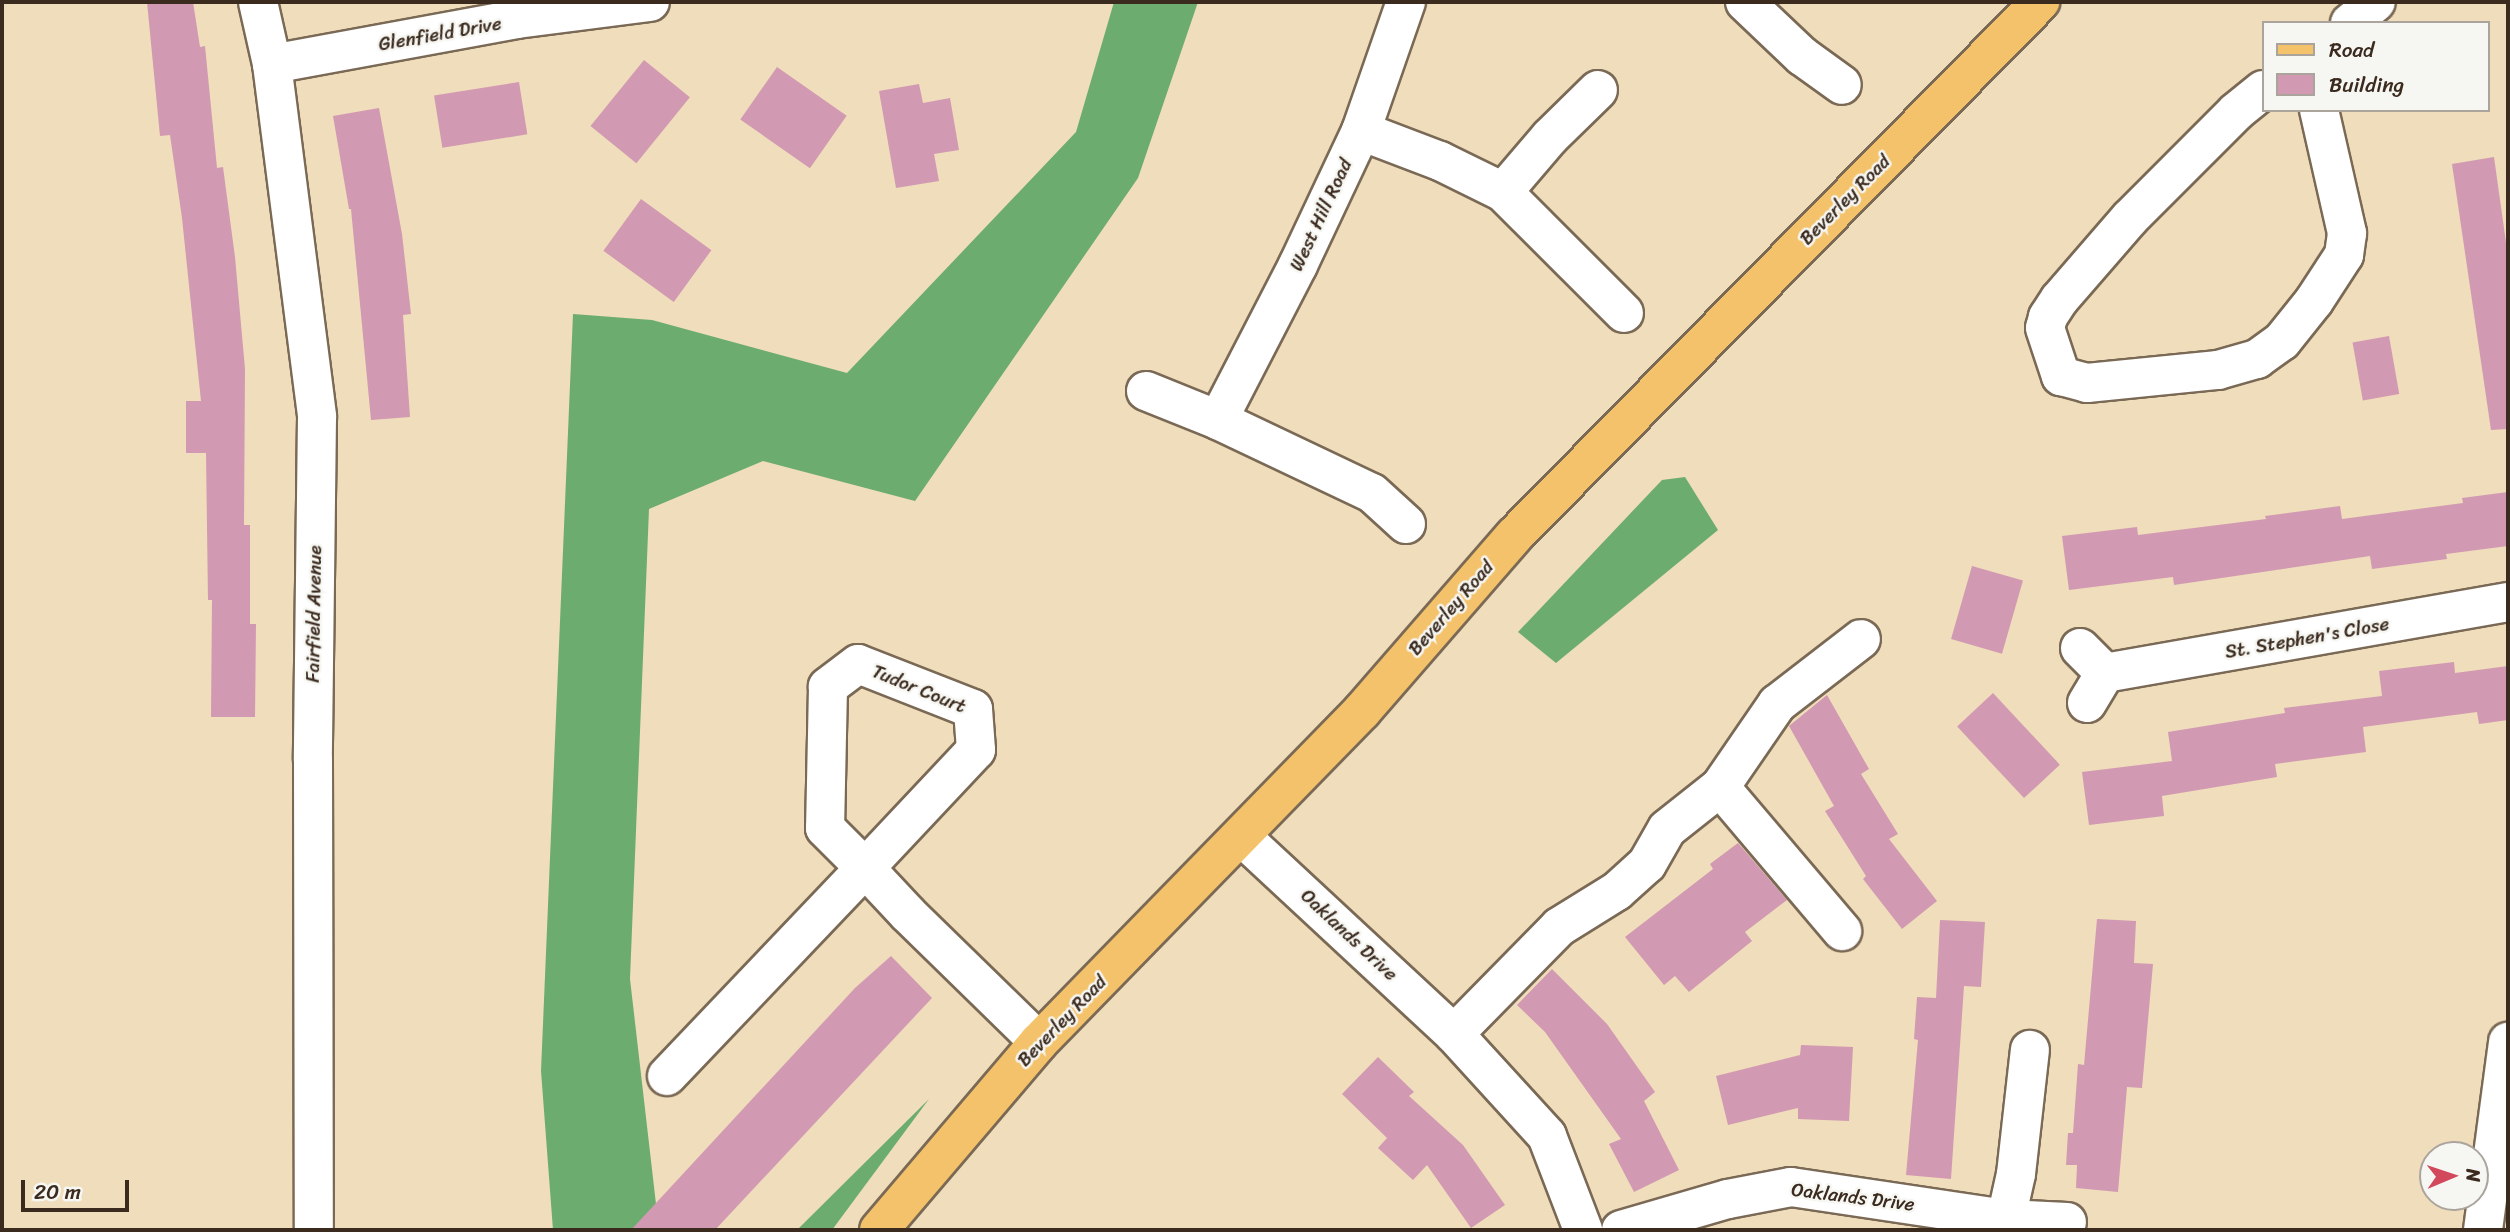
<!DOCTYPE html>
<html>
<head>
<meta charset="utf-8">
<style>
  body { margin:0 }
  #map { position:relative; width:2510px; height:1232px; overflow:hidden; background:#efddbb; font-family:Sriracha,sans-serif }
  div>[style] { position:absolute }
  .forest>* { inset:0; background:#6cac6e }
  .building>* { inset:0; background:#d299b2; transform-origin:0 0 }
  .roads { filter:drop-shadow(2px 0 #7a6955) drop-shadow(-2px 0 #7a6955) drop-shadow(0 2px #7a6955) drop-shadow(0 -2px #7a6955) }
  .minor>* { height:38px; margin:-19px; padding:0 19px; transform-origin:19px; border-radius:19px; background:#fff }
  .major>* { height:38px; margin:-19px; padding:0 19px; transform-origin:19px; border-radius:19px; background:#f4c26a }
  span { translate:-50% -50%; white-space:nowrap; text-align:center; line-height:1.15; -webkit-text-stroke:5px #f6f6f2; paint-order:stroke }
  .street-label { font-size:19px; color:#3b2a1e }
  .frame { position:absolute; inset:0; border:4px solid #3b2a1e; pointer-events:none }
  .legend { position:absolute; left:2262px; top:21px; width:228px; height:91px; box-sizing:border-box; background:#f6f6f2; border:2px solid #aba49d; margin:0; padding:9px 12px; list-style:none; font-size:21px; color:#3b2a1e }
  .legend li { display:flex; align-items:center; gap:14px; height:35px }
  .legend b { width:35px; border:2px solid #aba49d }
  .north { position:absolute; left:2419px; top:1141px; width:70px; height:70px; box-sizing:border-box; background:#f6f6f2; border:2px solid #aba49d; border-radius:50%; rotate:88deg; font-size:19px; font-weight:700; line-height:28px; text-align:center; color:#3b2a1e }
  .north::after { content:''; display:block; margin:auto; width:24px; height:32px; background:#d1495b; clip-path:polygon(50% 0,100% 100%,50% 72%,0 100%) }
  .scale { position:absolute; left:21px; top:1180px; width:108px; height:32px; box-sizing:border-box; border:4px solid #3b2a1e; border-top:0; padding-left:9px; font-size:21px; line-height:24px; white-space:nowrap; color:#3b2a1e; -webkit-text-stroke:5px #f6f6f2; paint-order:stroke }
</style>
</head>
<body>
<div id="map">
  <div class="forest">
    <div style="clip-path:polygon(1114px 2px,1198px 2px,1138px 178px,915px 501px,763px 461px,649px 509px,630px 979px,659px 1230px,553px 1230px,541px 1071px,573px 314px,652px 320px,847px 373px,1076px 132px)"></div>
    <div style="clip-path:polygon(1685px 477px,1718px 530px,1556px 663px,1518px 632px,1662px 480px)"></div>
    <div style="clip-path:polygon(929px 1099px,832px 1230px,797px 1230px)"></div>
  </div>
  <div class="building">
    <div style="clip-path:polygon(147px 2px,193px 2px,200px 47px,205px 46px,217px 168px,223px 167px,235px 257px,245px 369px,244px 525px,250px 525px,250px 624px,256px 624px,255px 717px,211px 717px,212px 600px,208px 600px,206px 453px,186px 453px,186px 401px,201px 401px,182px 218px,170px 135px,160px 136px)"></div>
    <div style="left:644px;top:60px;width:59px;height:85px;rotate:39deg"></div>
    <div style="left:777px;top:67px;width:85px;height:64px;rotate:35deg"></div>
    <div style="left:519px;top:82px;width:53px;height:86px;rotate:81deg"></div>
    <div style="clip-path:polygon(919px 84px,923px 103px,950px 98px,959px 150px,934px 154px,939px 181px,896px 188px,879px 91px)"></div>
    <div style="clip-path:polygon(379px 108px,402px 234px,411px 314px,403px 315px,410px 417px,371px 420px,351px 209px,349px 209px,333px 116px)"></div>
    <div style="clip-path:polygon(2494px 157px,2508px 257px,2508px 429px,2491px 430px,2452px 164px)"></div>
    <div style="left:641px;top:199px;width:87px;height:64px;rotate:36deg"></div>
    <div style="left:2389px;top:336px;width:59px;height:37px;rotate:80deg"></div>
    <div style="clip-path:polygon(2508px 492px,2508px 546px,2446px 554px,2447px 559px,2372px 569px,2370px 556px,2174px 585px,2173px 577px,2069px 590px,2062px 536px,2137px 527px,2138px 535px,2266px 519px,2265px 516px,2340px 506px,2342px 519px,2463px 503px,2462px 498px)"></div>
    <div style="left:1972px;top:566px;width:53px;height:76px;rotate:16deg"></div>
    <div style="clip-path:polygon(2454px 662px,2455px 673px,2508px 666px,2508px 720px,2479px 724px,2477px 712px,2363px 727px,2366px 752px,2275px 764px,2277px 777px,2162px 796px,2164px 816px,2089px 825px,2082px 772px,2172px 761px,2168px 732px,2285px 713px,2284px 708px,2382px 696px,2379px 671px)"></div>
    <div style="left:1993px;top:693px;width:98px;height:49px;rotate:47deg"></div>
    <div style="clip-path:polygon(1827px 695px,1869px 769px,1861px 774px,1898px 834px,1889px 839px,1937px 901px,1902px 929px,1863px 879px,1866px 876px,1825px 811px,1834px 806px,1789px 726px)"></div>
    <div style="clip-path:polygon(1738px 843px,1787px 900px,1745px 932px,1752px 941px,1689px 992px,1675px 976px,1664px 985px,1625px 937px,1713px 869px,1710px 864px)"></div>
    <div style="clip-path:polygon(2097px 919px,2136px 921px,2134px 963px,2153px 964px,2142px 1088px,2127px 1087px,2118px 1192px,2076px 1188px,2077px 1165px,2066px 1165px,2068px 1133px,2073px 1133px,2078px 1064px,2084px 1065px)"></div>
    <div style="clip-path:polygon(1940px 920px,1985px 922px,1981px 987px,1964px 986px,1951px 1179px,1906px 1175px,1918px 1040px,1914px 1039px,1917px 997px,1936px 998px)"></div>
    <div style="clip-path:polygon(891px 956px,932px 998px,715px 1230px,631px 1230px,855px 988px)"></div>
    <div style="clip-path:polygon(1552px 969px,1607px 1024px,1655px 1092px,1644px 1101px,1679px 1170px,1634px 1192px,1609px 1144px,1621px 1139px,1545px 1032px,1517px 1005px)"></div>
    <div style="clip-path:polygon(1801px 1045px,1853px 1047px,1849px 1121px,1798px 1119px,1798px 1108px,1728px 1125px,1716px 1076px,1800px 1055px)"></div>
    <div style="clip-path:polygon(1378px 1057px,1414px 1092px,1409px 1096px,1463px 1145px,1505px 1205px,1471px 1228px,1427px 1165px,1413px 1180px,1378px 1148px,1387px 1138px,1342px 1094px)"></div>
  </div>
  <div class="roads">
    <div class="minor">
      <div style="left:258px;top:2px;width:64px;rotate:77.3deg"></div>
      <div style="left:272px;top:64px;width:356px;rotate:82.7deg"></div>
      <div style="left:317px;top:417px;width:343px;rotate:90.7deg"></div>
      <div style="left:313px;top:760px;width:470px;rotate:89.9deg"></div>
      <div style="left:1745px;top:2px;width:79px;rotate:43.5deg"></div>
      <div style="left:1802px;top:56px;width:49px;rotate:35.9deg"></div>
      <div style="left:2350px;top:23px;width:33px;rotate:-39deg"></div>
      <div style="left:272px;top:64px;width:249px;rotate:-10.4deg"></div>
      <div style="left:517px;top:19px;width:134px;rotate:-7.3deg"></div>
      <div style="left:2263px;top:90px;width:35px;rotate:141deg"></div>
      <div style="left:2236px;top:112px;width:150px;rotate:135deg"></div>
      <div style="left:2130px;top:218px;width:108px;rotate:130.9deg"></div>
      <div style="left:2059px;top:300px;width:20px;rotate:123deg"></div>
      <div style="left:2048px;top:317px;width:11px;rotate:105deg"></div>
      <div style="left:2045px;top:328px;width:51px;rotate:71.6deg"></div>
      <div style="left:2061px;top:376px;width:27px;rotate:15deg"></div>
      <div style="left:2087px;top:383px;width:132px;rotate:-5.7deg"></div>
      <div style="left:2218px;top:370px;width:41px;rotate:-15.8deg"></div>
      <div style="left:2257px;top:359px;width:31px;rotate:-36deg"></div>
      <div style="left:2282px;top:341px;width:51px;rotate:-51.3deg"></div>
      <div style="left:2314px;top:301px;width:55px;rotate:-56.9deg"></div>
      <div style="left:2344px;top:255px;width:22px;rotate:-82deg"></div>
      <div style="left:2347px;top:233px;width:126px;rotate:-102.8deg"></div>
      <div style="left:1361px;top:131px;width:85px;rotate:20.8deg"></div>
      <div style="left:1440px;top:161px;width:70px;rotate:26.2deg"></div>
      <div style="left:1503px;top:192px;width:171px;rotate:45deg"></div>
      <div style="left:1503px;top:192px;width:72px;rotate:-49.5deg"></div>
      <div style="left:1550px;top:137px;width:67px;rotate:-44.4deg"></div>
      <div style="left:1146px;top:391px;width:78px;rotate:21.9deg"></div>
      <div style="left:1218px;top:420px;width:170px;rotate:25.4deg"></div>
      <div style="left:1372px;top:493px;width:46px;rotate:42.4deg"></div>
      <div style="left:1218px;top:420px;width:174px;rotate:-62.7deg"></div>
      <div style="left:1298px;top:265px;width:148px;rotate:-64.8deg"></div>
      <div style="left:1361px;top:131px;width:137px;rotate:-70.8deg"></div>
      <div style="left:2080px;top:648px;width:35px;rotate:45deg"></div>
      <div style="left:2105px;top:673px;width:35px;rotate:121deg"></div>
      <div style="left:2105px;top:673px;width:409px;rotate:-10deg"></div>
      <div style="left:1720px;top:787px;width:189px;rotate:49.7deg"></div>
      <div style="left:1242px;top:837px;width:289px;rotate:42.9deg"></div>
      <div style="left:1454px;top:1034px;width:138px;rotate:47.6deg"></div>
      <div style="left:1547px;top:1136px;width:101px;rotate:69deg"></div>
      <div style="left:1454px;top:1034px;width:150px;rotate:-45.5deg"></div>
      <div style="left:1559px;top:927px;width:68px;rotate:-31.8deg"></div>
      <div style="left:1617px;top:891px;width:40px;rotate:-42deg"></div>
      <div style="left:1647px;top:864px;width:40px;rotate:-60.3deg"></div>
      <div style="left:1667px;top:829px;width:68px;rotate:-38.4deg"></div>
      <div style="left:1720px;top:787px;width:101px;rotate:-55.5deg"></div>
      <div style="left:1777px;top:704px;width:106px;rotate:-37.7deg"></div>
      <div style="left:667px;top:1076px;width:287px;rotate:-46.4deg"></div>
      <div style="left:865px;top:868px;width:162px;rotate:-46.8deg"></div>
      <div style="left:976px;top:750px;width:41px;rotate:-94.2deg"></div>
      <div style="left:973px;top:709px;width:123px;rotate:-158.6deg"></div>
      <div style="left:858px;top:664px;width:38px;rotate:143deg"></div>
      <div style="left:828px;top:687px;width:141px;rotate:91.2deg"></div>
      <div style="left:825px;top:828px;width:57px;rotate:45deg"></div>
      <div style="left:865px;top:868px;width:63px;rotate:46.9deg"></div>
      <div style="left:908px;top:914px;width:183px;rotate:44.3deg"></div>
      <div style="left:2006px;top:1219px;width:46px;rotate:-77.5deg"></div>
      <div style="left:2016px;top:1174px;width:125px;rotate:-83.6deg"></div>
      <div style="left:1621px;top:1230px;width:111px;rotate:-16.2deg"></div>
      <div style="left:1728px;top:1199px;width:64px;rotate:-10.8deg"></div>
      <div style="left:1791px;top:1187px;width:217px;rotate:8.5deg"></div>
      <div style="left:2006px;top:1219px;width:61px;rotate:2.8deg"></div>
      <div style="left:2483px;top:1230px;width:190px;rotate:-82.4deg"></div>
    </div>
    <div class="major">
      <div style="left:879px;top:1230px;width:247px;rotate:-49.6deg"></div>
      <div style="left:1039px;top:1042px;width:462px;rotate:-45.7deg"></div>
      <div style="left:1362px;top:711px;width:232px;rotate:-49deg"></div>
      <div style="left:1514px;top:536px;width:750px;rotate:-45.43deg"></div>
    </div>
  </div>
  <div class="street-label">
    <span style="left:440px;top:34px;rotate:-10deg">Glenfield Drive</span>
    <span style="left:1845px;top:200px;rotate:-45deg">Beverley Road</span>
    <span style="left:1321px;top:215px;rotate:-65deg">West Hill Road</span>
    <span style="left:1451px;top:608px;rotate:-49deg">Beverley Road</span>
    <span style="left:314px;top:614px;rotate:-89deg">Fairfield Avenue</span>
    <span style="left:2307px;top:638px;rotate:-10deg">St. Stephen's Close</span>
    <span style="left:919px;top:689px;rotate:22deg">Tudor Court</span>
    <span style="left:1349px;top:935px;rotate:43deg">Oaklands Drive</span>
    <span style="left:1062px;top:1021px;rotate:-46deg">Beverley Road</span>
    <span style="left:1853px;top:1197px;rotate:7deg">Oaklands Drive</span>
  </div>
  <div class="frame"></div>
  <ul class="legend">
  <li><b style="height:9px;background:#f4c26a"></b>Road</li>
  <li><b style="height:19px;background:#d299b2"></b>Building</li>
  </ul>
  <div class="north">N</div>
  <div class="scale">20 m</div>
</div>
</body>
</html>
